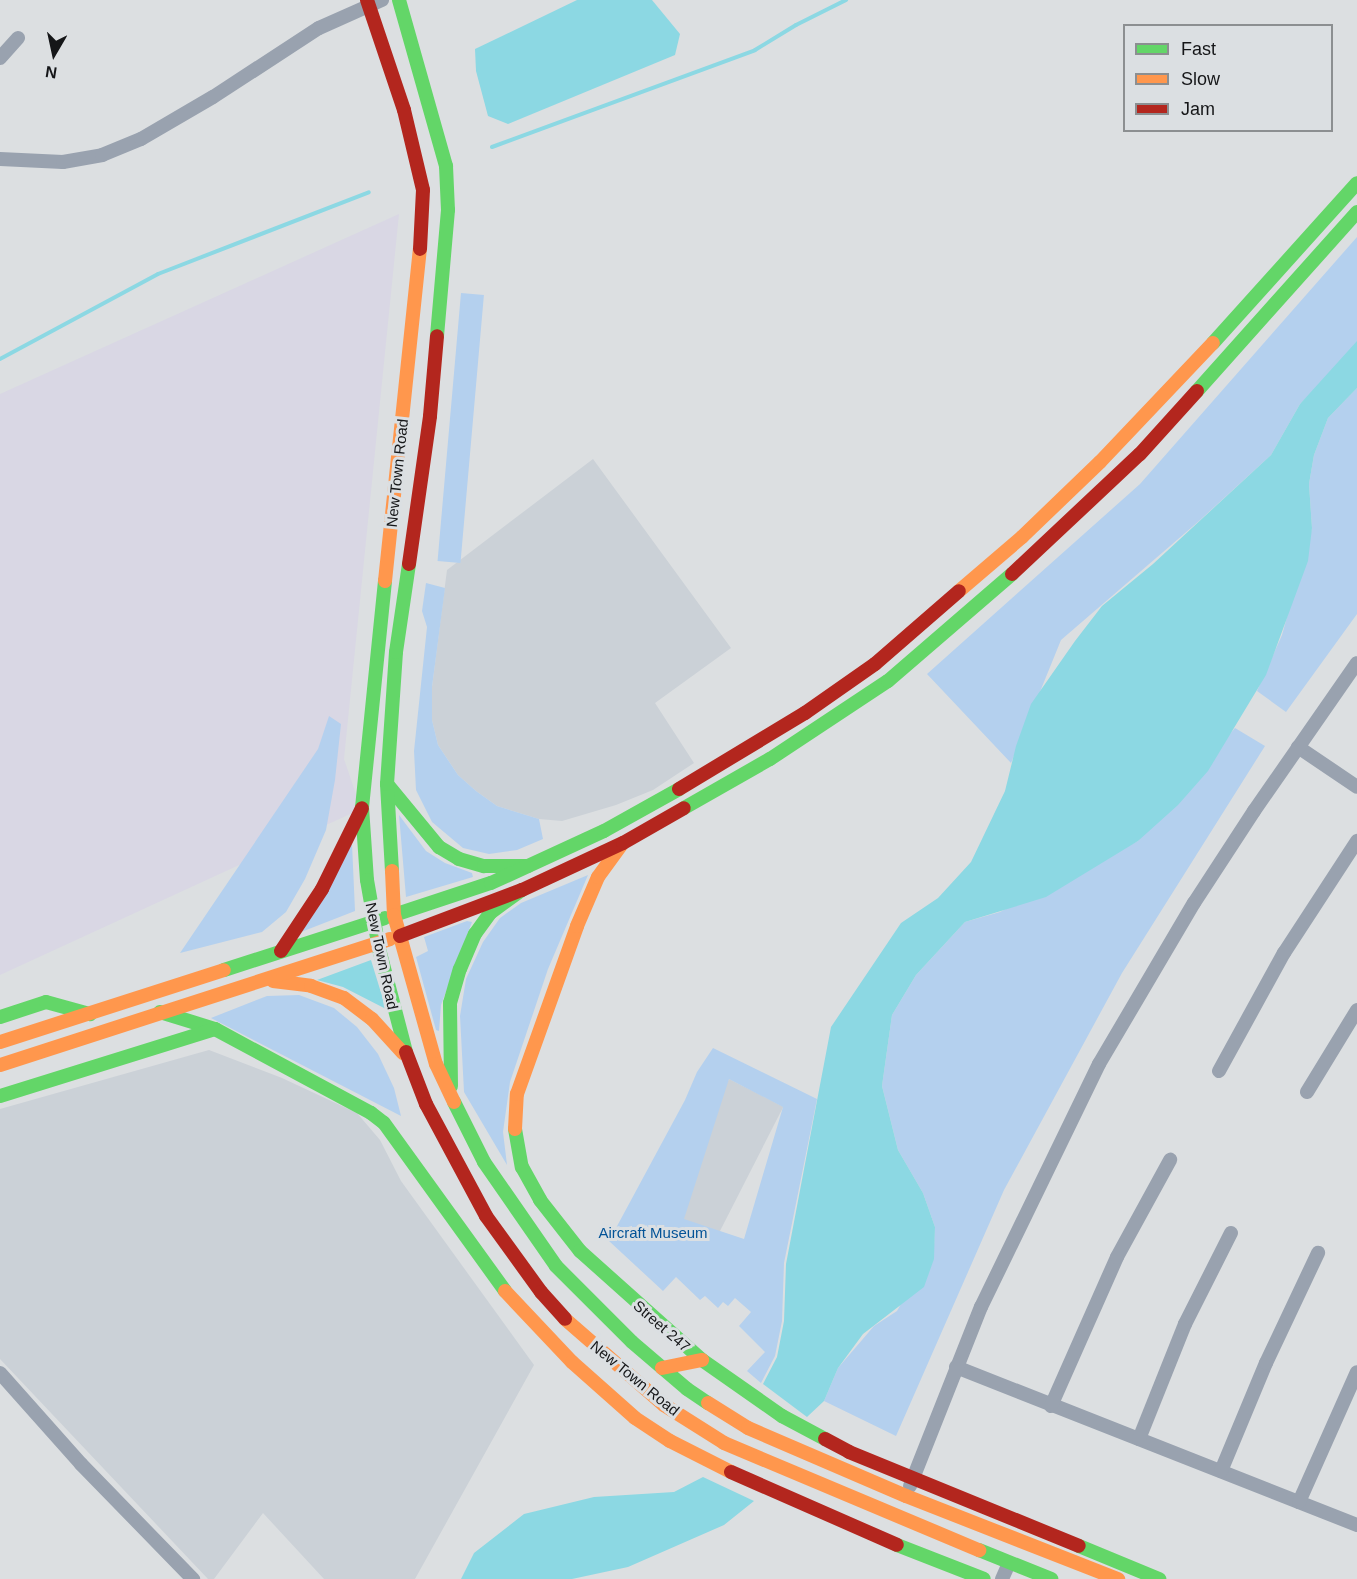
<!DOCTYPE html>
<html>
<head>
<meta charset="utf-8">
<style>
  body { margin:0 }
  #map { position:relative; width:1357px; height:1579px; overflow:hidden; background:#dcdfe1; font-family:Arial,sans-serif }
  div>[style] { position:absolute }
  .commercial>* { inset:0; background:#d9d7e4 }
  .built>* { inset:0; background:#cbd1d7; transform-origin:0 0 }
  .green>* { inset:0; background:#b4d0ee; transform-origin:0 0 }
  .water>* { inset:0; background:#8cd8e3 }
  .stream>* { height:4px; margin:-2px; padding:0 2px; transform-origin:2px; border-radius:2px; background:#8cd8e3 }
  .street>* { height:14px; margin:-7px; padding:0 7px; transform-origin:7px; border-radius:7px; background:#99a2af }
  .fast>* { height:14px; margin:-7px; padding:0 7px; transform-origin:7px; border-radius:7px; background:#63d668 }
  .slow>* { height:14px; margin:-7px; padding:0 7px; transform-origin:7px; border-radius:7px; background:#ff974d }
  .jam>* { height:14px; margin:-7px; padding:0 7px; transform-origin:7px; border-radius:7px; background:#b3261e }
  span { translate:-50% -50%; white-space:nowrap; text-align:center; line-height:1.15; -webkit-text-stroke:6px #dbdfe2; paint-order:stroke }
  .street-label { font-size:15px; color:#151618 }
  .park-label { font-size:15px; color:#035397 }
  .legend { position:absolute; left:1123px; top:24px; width:210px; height:108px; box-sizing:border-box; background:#dbdfe2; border:2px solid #8c8f91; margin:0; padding:8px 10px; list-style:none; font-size:18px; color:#151618 }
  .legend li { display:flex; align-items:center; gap:12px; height:30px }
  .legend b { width:30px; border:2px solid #8c8f91 }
  .north { position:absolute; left:24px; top:24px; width:60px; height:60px; -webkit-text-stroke:4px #dbdfe2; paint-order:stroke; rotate:189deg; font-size:16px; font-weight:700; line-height:24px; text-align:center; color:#151618 }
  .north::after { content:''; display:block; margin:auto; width:21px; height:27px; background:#151618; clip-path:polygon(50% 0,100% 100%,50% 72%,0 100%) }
</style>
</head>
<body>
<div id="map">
  <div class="commercial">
    <div style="clip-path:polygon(399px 214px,344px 759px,361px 809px,0 975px,0 394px)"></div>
  </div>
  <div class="built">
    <div style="clip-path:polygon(593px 459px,731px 648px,655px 703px,694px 763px,653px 790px,616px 805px,562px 821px,539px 819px,497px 806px,476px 791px,458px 775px,438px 745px,432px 720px,432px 687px,447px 570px)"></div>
    <div style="clip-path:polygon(209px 1050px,282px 1078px,357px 1113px,380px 1140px,401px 1181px,534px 1365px,415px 1579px,324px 1579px,263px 1513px,214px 1579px,208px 1579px,0 1359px,0 1109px)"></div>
    <div style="left:729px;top:1079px;width:61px;height:148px;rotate:27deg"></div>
  </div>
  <div class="green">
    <div style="clip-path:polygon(1357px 237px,1357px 346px,1300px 404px,1271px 455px,1199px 521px,1061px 640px,1011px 763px,927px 674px,1140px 484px)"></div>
    <div style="left:461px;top:293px;width:23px;height:269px;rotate:5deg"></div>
    <div style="clip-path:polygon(1357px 388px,1357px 614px,1286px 712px,1257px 691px,1282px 635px,1312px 528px,1309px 484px,1314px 455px,1328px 418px)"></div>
    <div style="clip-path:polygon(426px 583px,445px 588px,432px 687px,432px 720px,438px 745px,458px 775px,476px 791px,497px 806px,539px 819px,543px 839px,517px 850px,489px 854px,463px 848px,432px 822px,416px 790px,414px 751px,427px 627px,422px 611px)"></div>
    <div style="clip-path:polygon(329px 716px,341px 724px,335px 780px,326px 830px,305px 879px,286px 912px,262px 932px,180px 953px,318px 749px)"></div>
    <div style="clip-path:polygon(1235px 728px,1265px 746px,1122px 973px,1004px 1190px,896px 1436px,824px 1401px,838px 1368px,874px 1326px,897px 1311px,934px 1246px,935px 1227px,923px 1193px,898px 1150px,882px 1086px,892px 1015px,916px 975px,965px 922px,1000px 912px,1138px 841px)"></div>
    <div style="clip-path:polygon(399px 815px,426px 851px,445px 863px,472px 873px,473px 877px,406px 897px)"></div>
    <div style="clip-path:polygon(352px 844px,355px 911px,296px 934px)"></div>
    <div style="clip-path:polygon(588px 875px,548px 969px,510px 1082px,503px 1132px,507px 1165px,464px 1092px,460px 1016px,466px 979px,483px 942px,500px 918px,521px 903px)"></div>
    <div style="clip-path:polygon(467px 921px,472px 922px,441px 1005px,439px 1031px,436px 1030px,416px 957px,428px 951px,424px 937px)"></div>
    <div style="clip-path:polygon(299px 995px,334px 1008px,357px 1027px,378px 1054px,394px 1088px,401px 1116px,211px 1018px,267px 996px)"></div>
    <div style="clip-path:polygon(evenodd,713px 1048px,817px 1099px,784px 1263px,782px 1321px,775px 1356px,761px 1383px,747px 1371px,765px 1352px,739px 1326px,751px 1312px,735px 1298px,728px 1306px,723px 1302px,718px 1308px,705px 1296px,700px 1300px,676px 1277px,663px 1291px,609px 1241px,685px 1100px,697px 1072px,713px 1048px,729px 1079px,783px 1107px,744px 1239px,684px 1219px,729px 1079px)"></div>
  </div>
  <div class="water">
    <div style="clip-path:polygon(577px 0,652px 0,680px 34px,675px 55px,508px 124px,488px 116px,476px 71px,475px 49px)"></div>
    <div style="clip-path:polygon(1357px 341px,1357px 388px,1328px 418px,1314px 455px,1309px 484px,1312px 528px,1308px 561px,1266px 675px,1208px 771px,1178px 805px,1138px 841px,1046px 897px,965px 922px,916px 975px,892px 1015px,882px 1086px,898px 1150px,923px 1193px,935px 1227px,934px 1259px,924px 1287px,863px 1334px,838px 1368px,824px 1401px,807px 1417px,763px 1384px,777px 1357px,784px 1321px,786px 1264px,831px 1027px,901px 923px,938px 898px,971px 862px,1005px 791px,1016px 746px,1031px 704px,1075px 641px,1102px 606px,1153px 564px,1271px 455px,1300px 404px)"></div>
    <div style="clip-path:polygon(371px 960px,386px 1009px,343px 987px,317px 980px)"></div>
    <div style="clip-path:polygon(703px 1477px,754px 1501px,724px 1525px,628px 1567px,572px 1579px,461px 1579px,474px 1553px,524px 1514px,594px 1497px,674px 1492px)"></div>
  </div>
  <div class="stream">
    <div style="left:492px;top:147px;width:280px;rotate:-20.2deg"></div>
    <div style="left:755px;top:50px;width:48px;rotate:-31.4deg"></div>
    <div style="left:796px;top:25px;width:56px;rotate:-26.6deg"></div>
    <div style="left:0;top:359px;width:179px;rotate:-28.3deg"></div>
    <div style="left:158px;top:274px;width:226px;rotate:-21.2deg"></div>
  </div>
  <div class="street">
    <div style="left:0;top:58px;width:27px;rotate:-48deg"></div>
    <div style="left:0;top:159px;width:63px;rotate:2.7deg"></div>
    <div style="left:63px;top:162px;width:40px;rotate:-10deg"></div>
    <div style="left:102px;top:155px;width:42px;rotate:-22.3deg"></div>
    <div style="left:141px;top:139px;width:83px;rotate:-30.3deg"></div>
    <div style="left:213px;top:97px;width:126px;rotate:-33.1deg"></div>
    <div style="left:319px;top:28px;width:69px;rotate:-24deg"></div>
    <div style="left:1298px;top:747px;width:71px;rotate:34.1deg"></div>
    <div style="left:1219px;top:1071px;width:135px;rotate:-61.2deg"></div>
    <div style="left:1284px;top:953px;width:134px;rotate:-56.9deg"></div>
    <div style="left:1307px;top:1092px;width:96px;rotate:-58.6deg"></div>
    <div style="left:956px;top:1367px;width:431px;rotate:21.5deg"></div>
    <div style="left:0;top:1373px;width:122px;rotate:48.3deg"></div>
    <div style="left:81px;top:1464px;width:161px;rotate:45.8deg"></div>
    <div style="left:1051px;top:1406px;width:163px;rotate:-66.1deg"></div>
    <div style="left:1117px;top:1257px;width:111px;rotate:-61.3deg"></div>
    <div style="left:1139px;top:1439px;width:124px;rotate:-68.2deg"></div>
    <div style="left:1185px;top:1324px;width:102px;rotate:-63.2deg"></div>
    <div style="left:1221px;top:1471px;width:117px;rotate:-67.4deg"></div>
    <div style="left:1266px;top:1363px;width:122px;rotate:-64.7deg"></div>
    <div style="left:910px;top:1486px;width:193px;rotate:-68.4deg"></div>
    <div style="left:981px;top:1307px;width:270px;rotate:-64.1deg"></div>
    <div style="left:1099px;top:1064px;width:187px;rotate:-59.5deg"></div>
    <div style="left:1194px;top:903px;width:110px;rotate:-56.9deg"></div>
    <div style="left:1254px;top:811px;width:180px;rotate:-55.2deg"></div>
    <div style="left:1299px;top:1502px;width:142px;rotate:-66deg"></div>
    <div style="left:1002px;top:1579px;width:17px;rotate:-66deg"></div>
  </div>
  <div class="fast">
    <div style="left:399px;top:0;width:173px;rotate:74.2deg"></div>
    <div style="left:446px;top:166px;width:44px;rotate:87.4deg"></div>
    <div style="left:448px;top:210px;width:126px;rotate:95deg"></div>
    <div style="left:1213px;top:343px;width:215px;rotate:-48deg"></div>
    <div style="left:1197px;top:391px;width:240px;rotate:-48.2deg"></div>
    <div style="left:385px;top:581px;width:227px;rotate:95.8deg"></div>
    <div style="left:362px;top:807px;width:73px;rotate:86.1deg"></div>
    <div style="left:367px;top:880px;width:70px;rotate:80.1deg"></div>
    <div style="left:379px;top:949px;width:106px;rotate:75.3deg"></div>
    <div style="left:387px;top:784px;width:82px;rotate:50.5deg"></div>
    <div style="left:439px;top:847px;width:23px;rotate:31deg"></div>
    <div style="left:459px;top:859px;width:26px;rotate:16deg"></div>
    <div style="left:484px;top:866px;width:44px"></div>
    <div style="left:684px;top:808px;width:99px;rotate:-29.7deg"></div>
    <div style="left:770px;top:759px;width:141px;rotate:-33.5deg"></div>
    <div style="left:888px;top:681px;width:164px;rotate:-40.8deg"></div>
    <div style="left:392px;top:871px;width:87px;rotate:-93.3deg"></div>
    <div style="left:387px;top:784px;width:132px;rotate:-86.1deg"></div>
    <div style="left:396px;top:652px;width:89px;rotate:-81.6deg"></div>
    <div style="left:394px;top:915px;width:102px;rotate:-18.3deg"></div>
    <div style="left:491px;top:883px;width:124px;rotate:-24.7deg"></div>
    <div style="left:604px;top:831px;width:86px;rotate:-29.2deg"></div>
    <div style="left:224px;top:970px;width:169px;rotate:-17.9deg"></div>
    <div style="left:160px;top:1012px;width:58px;rotate:17.2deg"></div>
    <div style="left:215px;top:1029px;width:177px;rotate:28.3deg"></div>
    <div style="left:371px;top:1113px;width:16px;rotate:38deg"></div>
    <div style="left:384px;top:1123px;width:207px;rotate:54.2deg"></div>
    <div style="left:0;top:1017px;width:48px;rotate:-18.1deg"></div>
    <div style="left:46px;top:1002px;width:46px;rotate:15.3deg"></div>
    <div style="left:451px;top:1086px;width:83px;rotate:-90.7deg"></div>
    <div style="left:450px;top:1003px;width:35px;rotate:-74deg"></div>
    <div style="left:460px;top:969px;width:38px;rotate:-67deg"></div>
    <div style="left:475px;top:934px;width:26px;rotate:-54deg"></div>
    <div style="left:490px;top:913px;width:39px;rotate:-36deg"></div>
    <div style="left:0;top:1096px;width:225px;rotate:-17.3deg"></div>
    <div style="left:454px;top:1102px;width:67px;rotate:63.4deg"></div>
    <div style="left:484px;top:1162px;width:126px;rotate:55.3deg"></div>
    <div style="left:556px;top:1266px;width:107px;rotate:45deg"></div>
    <div style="left:632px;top:1342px;width:72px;rotate:40.5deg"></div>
    <div style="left:687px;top:1389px;width:25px;rotate:34deg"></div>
    <div style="left:515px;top:1129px;width:39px;rotate:80deg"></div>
    <div style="left:522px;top:1167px;width:38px;rotate:61deg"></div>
    <div style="left:540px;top:1200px;width:65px;rotate:51.9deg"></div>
    <div style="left:580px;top:1251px;width:164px;rotate:41.8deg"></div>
    <div style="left:702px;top:1360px;width:98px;rotate:35deg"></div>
    <div style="left:782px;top:1416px;width:49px;rotate:28.1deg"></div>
    <div style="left:897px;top:1545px;width:93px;rotate:21.3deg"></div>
    <div style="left:1079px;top:1546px;width:87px;rotate:22.4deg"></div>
    <div style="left:979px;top:1550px;width:78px;rotate:21.9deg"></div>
  </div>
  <div class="slow">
    <div style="left:385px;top:581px;width:334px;rotate:-84deg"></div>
    <div style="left:959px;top:591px;width:83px;rotate:-40.6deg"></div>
    <div style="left:1022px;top:537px;width:108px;rotate:-43.9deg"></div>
    <div style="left:1100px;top:462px;width:164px;rotate:-46.5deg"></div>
    <div style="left:392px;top:871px;width:44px;rotate:87.4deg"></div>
    <div style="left:394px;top:915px;width:155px;rotate:74.3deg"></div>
    <div style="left:436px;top:1064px;width:42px;rotate:64.7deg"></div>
    <div style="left:273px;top:981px;width:38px;rotate:7deg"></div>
    <div style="left:311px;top:986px;width:35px;rotate:20deg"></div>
    <div style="left:344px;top:998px;width:35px;rotate:37deg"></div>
    <div style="left:372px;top:1019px;width:46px;rotate:47.6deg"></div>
    <div style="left:0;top:1042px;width:235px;rotate:-17.8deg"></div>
    <div style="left:0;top:1065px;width:410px;rotate:-17.9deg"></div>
    <div style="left:515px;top:1129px;width:35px;rotate:-87deg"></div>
    <div style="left:517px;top:1094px;width:178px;rotate:-70.3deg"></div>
    <div style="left:577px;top:926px;width:53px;rotate:-66.8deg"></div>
    <div style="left:598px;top:877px;width:39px;rotate:-54deg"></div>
    <div style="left:505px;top:1291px;width:98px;rotate:46.7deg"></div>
    <div style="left:572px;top:1362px;width:84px;rotate:41.6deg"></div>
    <div style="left:635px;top:1418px;width:42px;rotate:33.3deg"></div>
    <div style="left:670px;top:1441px;width:68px;rotate:26.9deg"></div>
    <div style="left:565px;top:1319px;width:131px;rotate:41deg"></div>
    <div style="left:664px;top:1405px;width:71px;rotate:32.3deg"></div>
    <div style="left:724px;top:1443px;width:277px;rotate:22.8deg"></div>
    <div style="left:662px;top:1368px;width:41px;rotate:-11.3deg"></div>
    <div style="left:708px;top:1403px;width:47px;rotate:32deg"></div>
    <div style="left:748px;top:1428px;width:172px;rotate:23.3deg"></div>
    <div style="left:906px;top:1496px;width:228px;rotate:21.4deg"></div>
  </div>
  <div class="jam">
    <div style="left:367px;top:0;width:116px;rotate:71.4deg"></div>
    <div style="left:404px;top:110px;width:82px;rotate:76.6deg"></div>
    <div style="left:423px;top:190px;width:59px;rotate:92.9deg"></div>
    <div style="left:409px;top:564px;width:149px;rotate:-81.9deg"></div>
    <div style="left:430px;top:416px;width:80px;rotate:-85deg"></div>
    <div style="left:1012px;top:574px;width:175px;rotate:-43.2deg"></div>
    <div style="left:1140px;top:454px;width:85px;rotate:-47.9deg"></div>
    <div style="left:679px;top:789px;width:147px;rotate:-31.1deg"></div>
    <div style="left:805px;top:713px;width:85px;rotate:-35deg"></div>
    <div style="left:875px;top:664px;width:111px;rotate:-41deg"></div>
    <div style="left:400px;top:936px;width:130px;rotate:-20.7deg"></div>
    <div style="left:522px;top:890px;width:111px;rotate:-25deg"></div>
    <div style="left:623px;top:843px;width:70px;rotate:-29.8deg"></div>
    <div style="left:281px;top:951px;width:74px;rotate:-56.5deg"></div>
    <div style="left:322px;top:889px;width:90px;rotate:-63.7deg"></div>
    <div style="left:406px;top:1052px;width:56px;rotate:69deg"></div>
    <div style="left:426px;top:1104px;width:127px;rotate:61.8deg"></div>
    <div style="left:486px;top:1216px;width:94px;rotate:54.1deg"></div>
    <div style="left:541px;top:1292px;width:36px;rotate:48deg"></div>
    <div style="left:825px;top:1439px;width:27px;rotate:28deg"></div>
    <div style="left:849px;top:1452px;width:248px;rotate:22.2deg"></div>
    <div style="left:731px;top:1472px;width:181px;rotate:23.7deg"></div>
  </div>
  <div class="street-label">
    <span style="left:397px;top:473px;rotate:-84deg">New Town Road</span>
    <span style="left:382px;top:956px;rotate:78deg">New Town Road</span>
    <span style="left:662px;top:1326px;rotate:41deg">Street 247</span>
    <span style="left:635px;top:1378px;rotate:39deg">New Town Road</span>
  </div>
  <div class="park-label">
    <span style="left:653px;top:1233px">Aircraft Museum</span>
  </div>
  <ul class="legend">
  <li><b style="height:8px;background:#63d668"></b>Fast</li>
  <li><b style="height:8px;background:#ff974d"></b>Slow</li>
  <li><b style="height:8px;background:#b3261e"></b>Jam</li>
  </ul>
  <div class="north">N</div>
</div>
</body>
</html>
